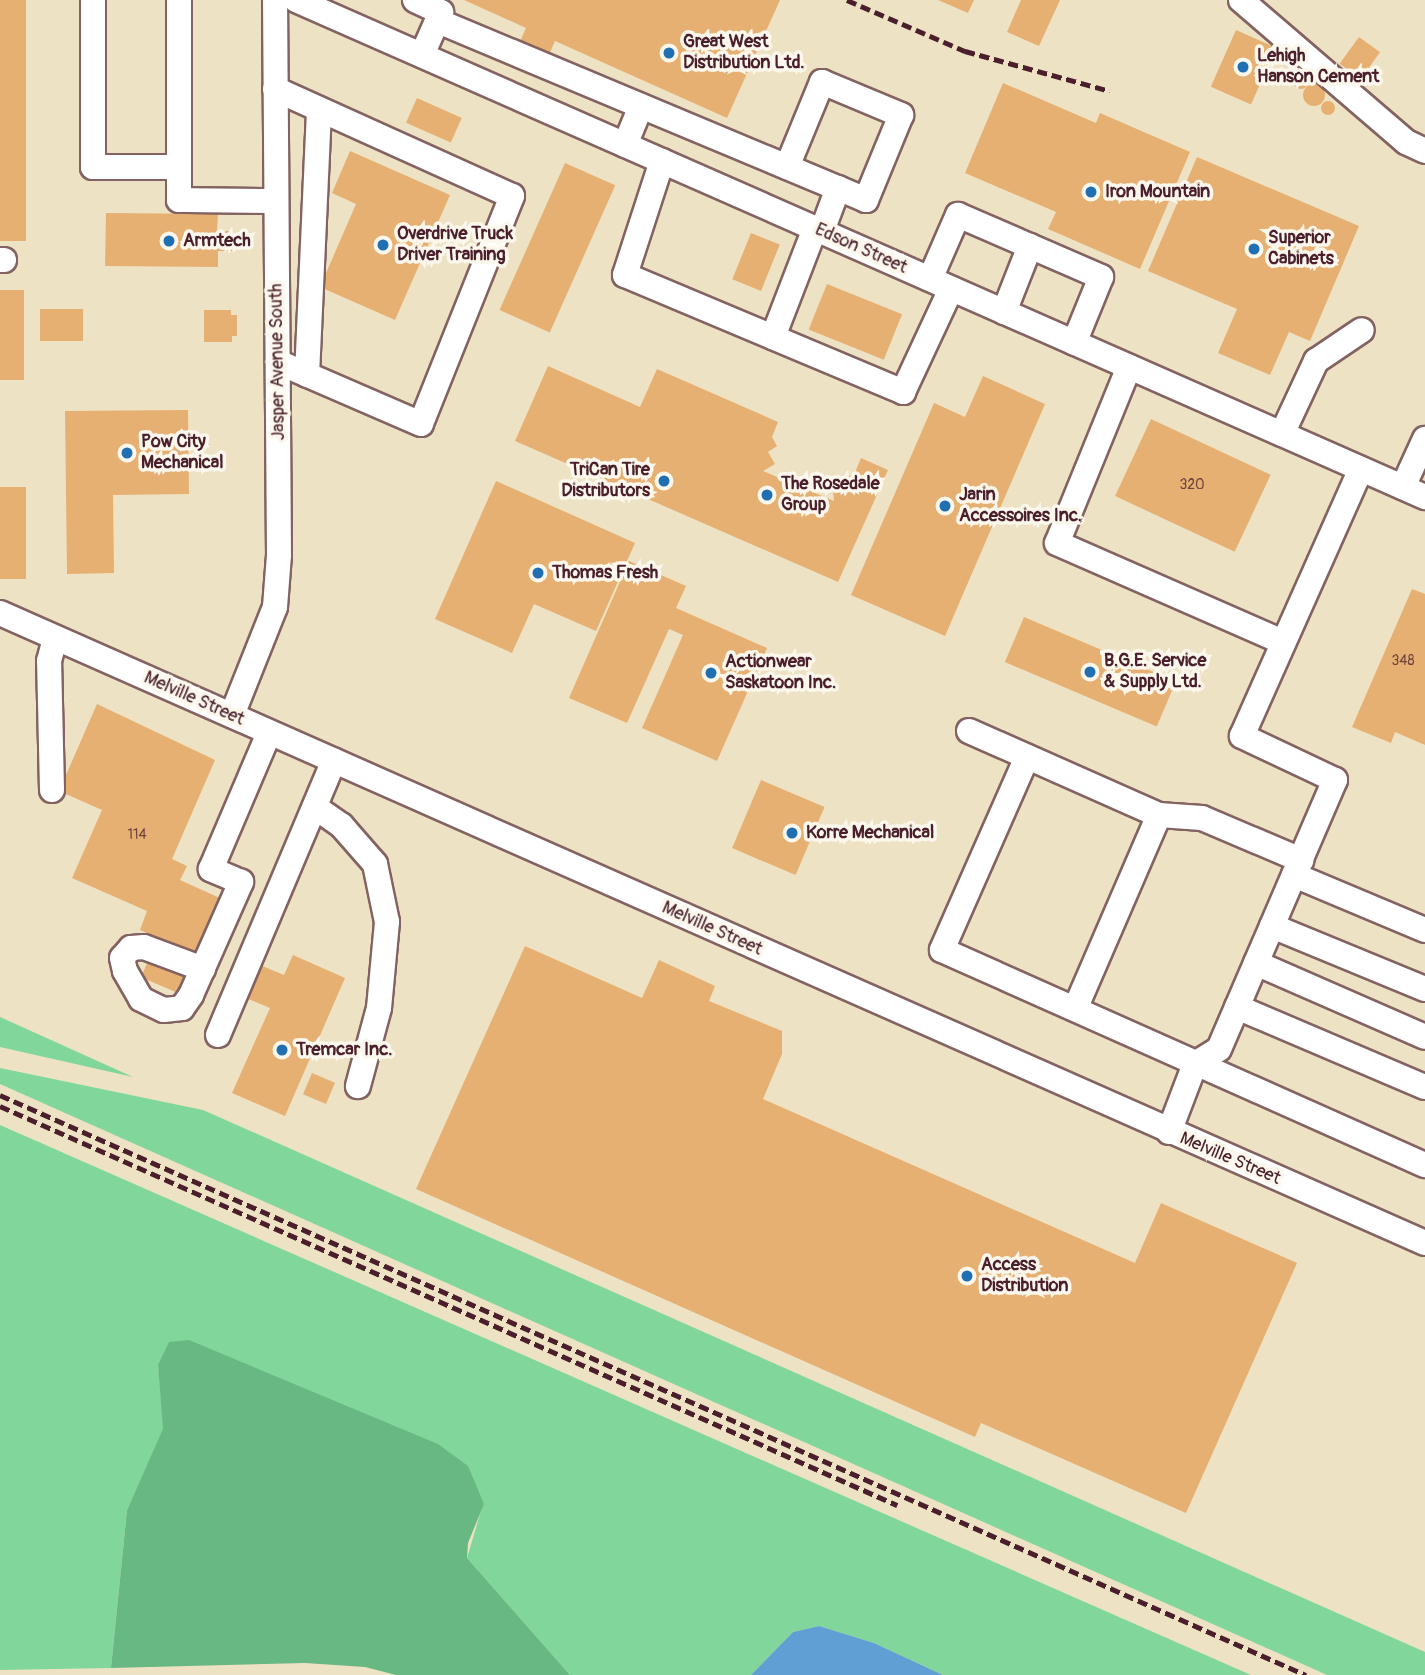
<!DOCTYPE html>
<html>
<head>
<meta charset="utf-8">
<style>
  body { margin:0 }
  #map { position:relative; width:1425px; height:1675px; overflow:hidden; background:#eee2c4; font-family:Pangolin,sans-serif }
  div>[style] { position:absolute }
  .green>* { inset:0; background:#81d79b }
  .forest>* { inset:0; background:#68b883 }
  .water>* { inset:0; background:#609fd3 }
  .building>* { inset:0; background:#e6b072; transform-origin:0 0 }
  .round { border-radius:50% }
  .roads { filter:drop-shadow(2px 0 #836361) drop-shadow(-2px 0 #836361) drop-shadow(0 2px #836361) drop-shadow(0 -2px #836361) }
  .minor>* { height:24px; margin:-12px; padding:0 12px; transform-origin:12px; border-radius:12px; background:#fff }
  .rail>* { height:5px; margin-top:-2.5px; transform-origin:0; background:repeating-linear-gradient(90deg,#4a1f2b 0 10px,transparent 0 15px) }
  .dots>* { width:19px; height:19px; translate:-50% -50%; box-sizing:border-box; border:4px solid #fbf7ec; border-radius:50% }
  span { translate:-50% -50%; white-space:nowrap; text-align:center; line-height:1.15; -webkit-text-stroke:7px #fbf7ec; paint-order:stroke }
  .number-label { font-size:14px; color:#71433d }
  .number-label span { -webkit-text-stroke-width:0 }
  .poi-label { font-size:18px; color:#4a1f2b; font-weight:700 }
  .left { translate:0 -50%; text-align:left }
  .right { translate:-100% -50%; text-align:right }
  .street-label { font-size:18px; color:#4a1f2b }
</style>
</head>
<body>
<div id="map">
  <div class="green">
    <div style="clip-path:polygon(0 1017px,133px 1077px,0 1047px)"></div>
    <div style="clip-path:polygon(0 1068px,203px 1110px,1425px 1652px,1425px 1675px,1327px 1675px,0 1084px)"></div>
    <div style="clip-path:polygon(0 1125px,1251px 1675px,943px 1675px,874px 1643px,819px 1626px,793px 1632px,751px 1675px,570px 1675px,467px 1558px,483px 1504px,158px 1365px,164px 1429px,127px 1510px,111px 1668px,0 1670px)"></div>
  </div>
  <div class="forest">
    <div style="clip-path:polygon(189px 1340px,438px 1444px,468px 1466px,484px 1504px,468px 1543px,467px 1558px,570px 1675px,396px 1675px,365px 1667px,305px 1663px,111px 1668px,127px 1510px,163px 1429px,158px 1365px,169px 1342px)"></div>
  </div>
  <div class="water">
    <div style="clip-path:polygon(819px 1626px,874px 1643px,943px 1675px,751px 1675px,793px 1632px)"></div>
  </div>
  <div class="building">
    <div style="left:0;top:0;width:26px;height:241px"></div>
    <div style="clip-path:polygon(464px 0,780px 0,727px 118px,555px 41px,547px 59px,518px 46px,526px 28px)"></div>
    <div style="clip-path:polygon(938px 0,974px 0,968px 13px)"></div>
    <div style="clip-path:polygon(1021px 0,1060px 0,1039px 46px,1007px 32px)"></div>
    <div style="left:1236px;top:30px;width:44px;height:62px;rotate:24deg"></div>
    <div style="left:1359px;top:37px;width:26px;height:33px;rotate:36deg"></div>
    <div class="round" style="left:1294px;top:75px;width:14px;height:14px"></div>
    <div style="clip-path:polygon(1003px 83px,1096px 123px,1100px 113px,1190px 152px,1140px 269px,1048px 229px,1056px 212px,965px 173px)"></div>
    <div class="round" style="left:1303px;top:84px;width:22px;height:22px"></div>
    <div style="left:417px;top:98px;width:49px;height:27px;rotate:24deg"></div>
    <div class="round" style="left:1321px;top:101px;width:14px;height:14px"></div>
    <div style="clip-path:polygon(350px 151px,450px 195px,395px 320px,320px 287px,356px 204px,332px 193px)"></div>
    <div style="clip-path:polygon(1197px 157px,1359px 226px,1310px 341px,1289px 332px,1270px 375px,1218px 353px,1237px 309px,1148px 271px)"></div>
    <div style="left:565px;top:163px;width:55px;height:161px;rotate:24deg"></div>
    <div style="clip-path:polygon(106px 213px,218px 214px,217px 231px,232px 231px,232px 251px,218px 251px,218px 267px,105px 266px)"></div>
    <div style="left:751px;top:233px;width:31px;height:50px;rotate:22deg"></div>
    <div style="left:827px;top:284px;width:81px;height:49px;rotate:22deg"></div>
    <div style="left:0;top:290px;width:24px;height:90px"></div>
    <div style="left:40px;top:309px;width:43px;height:32px"></div>
    <div style="clip-path:polygon(204px 310px,231px 310px,231px 315px,237px 315px,237px 336px,232px 336px,232px 342px,204px 342px)"></div>
    <div style="clip-path:polygon(548px 366px,640px 407px,657px 369px,778px 422px,772px 437px,777px 446px,768px 452px,775px 464px,763px 471px,834px 501px,833px 489px,847px 488px,845px 476px,854px 475px,861px 458px,888px 470px,838px 582px,515px 441px)"></div>
    <div style="clip-path:polygon(983px 376px,1045px 404px,945px 636px,851px 595px,934px 403px,965px 417px)"></div>
    <div style="clip-path:polygon(188px 410px,189px 494px,113px 495px,114px 573px,67px 574px,65px 411px)"></div>
    <div style="left:1151px;top:419px;width:132px;height:85px;rotate:25deg"></div>
    <div style="clip-path:polygon(496px 481px,635px 543px,596px 631px,534px 604px,512px 653px,435px 619px)"></div>
    <div style="left:0;top:487px;width:26px;height:92px"></div>
    <div style="clip-path:polygon(629px 561px,686px 586px,676px 608px,767px 648px,717px 761px,642px 728px,683px 635px,669px 629px,627px 723px,569px 698px)"></div>
    <div style="clip-path:polygon(1412px 589px,1425px 594px,1425px 745px,1395px 732px,1391px 743px,1352px 727px)"></div>
    <div style="left:1024px;top:617px;width:165px;height:49px;rotate:23deg"></div>
    <div style="clip-path:polygon(97px 704px,215px 760px,172px 859px,187px 866px,180px 880px,222px 899px,196px 956px,140px 930px,147px 911px,72px 878px,102px 810px,59px 791px)"></div>
    <div style="left:761px;top:780px;width:69px;height:74px;rotate:23deg"></div>
    <div style="clip-path:polygon(525px 946px,642px 998px,659px 960px,715px 986px,709px 1001px,782px 1031px,782px 1054px,763px 1099px,1135px 1263px,1161px 1203px,1297px 1263px,1186px 1513px,981px 1423px,975px 1437px,416px 1189px)"></div>
    <div style="clip-path:polygon(293px 955px,345px 978px,285px 1116px,232px 1093px,270px 1008px,246px 998px,260px 965px,284px 975px)"></div>
    <div style="left:150px;top:956px;width:39px;height:23px;rotate:23deg"></div>
    <div style="left:312px;top:1073px;width:25px;height:23px;rotate:23deg"></div>
  </div>
  <div class="roads">
    <div class="minor">
      <div style="left:93px;top:0;width:167px;rotate:90deg"></div>
      <div style="left:93px;top:167px;width:86px"></div>
      <div style="left:179px;top:0;width:200px;rotate:90deg"></div>
      <div style="left:179px;top:200px;width:97px;rotate:0.6deg"></div>
      <div style="left:296px;top:0;width:1234px;rotate:23.76deg"></div>
      <div style="left:415px;top:0;width:29px;rotate:25deg"></div>
      <div style="left:441px;top:12px;width:47px;rotate:113.8deg"></div>
      <div style="left:1241px;top:0;width:218px;rotate:40.7deg"></div>
      <div style="left:1406px;top:142px;width:21px;rotate:25deg"></div>
      <div style="left:438px;top:21px;width:433px;rotate:22.7deg"></div>
      <div style="left:838px;top:188px;width:46px;rotate:110.4deg"></div>
      <div style="left:275px;top:89px;width:260px;rotate:24.3deg"></div>
      <div style="left:512px;top:196px;width:245px;rotate:111.8deg"></div>
      <div style="left:421px;top:424px;width:156px;rotate:-156.6deg"></div>
      <div style="left:625px;top:145px;width:42px;rotate:-67.7deg"></div>
      <div style="left:662px;top:161px;width:120px;rotate:108deg"></div>
      <div style="left:625px;top:275px;width:302px;rotate:22.8deg"></div>
      <div style="left:903px;top:392px;width:114px;rotate:-65deg"></div>
      <div style="left:787px;top:167px;width:92px;rotate:-67.6deg"></div>
      <div style="left:822px;top:82px;width:86px;rotate:22.7deg"></div>
      <div style="left:901px;top:115px;width:92px;rotate:112.4deg"></div>
      <div style="left:866px;top:200px;width:30px;rotate:-157deg"></div>
      <div style="left:0;top:260px;width:4px"></div>
      <div style="left:930px;top:279px;width:70px;rotate:-66.4deg"></div>
      <div style="left:958px;top:215px;width:156px;rotate:23.4deg"></div>
      <div style="left:1101px;top:277px;width:71px;rotate:112.2deg"></div>
      <div style="left:1004px;top:312px;width:71px;rotate:-68.5deg"></div>
      <div style="left:773px;top:337px;width:117px;rotate:-68.9deg"></div>
      <div style="left:1129px;top:367px;width:190px;rotate:112.2deg"></div>
      <div style="left:1057px;top:543px;width:247px;rotate:23.7deg"></div>
      <div style="left:307px;top:375px;width:266px;rotate:-87.4deg"></div>
      <div style="left:1282px;top:434px;width:81px;rotate:-65deg"></div>
      <div style="left:1316px;top:361px;width:55px;rotate:-34deg"></div>
      <div style="left:1403px;top:487px;width:53px;rotate:-65.4deg"></div>
      <div style="left:0;top:613px;width:1558px;rotate:23.85deg"></div>
      <div style="left:232px;top:715px;width:116px;rotate:-68.3deg"></div>
      <div style="left:275px;top:607px;width:52px;rotate:-85.6deg"></div>
      <div style="left:279px;top:555px;width:555px;rotate:-90.41deg"></div>
      <div style="left:969px;top:731px;width:208px;rotate:23.9deg"></div>
      <div style="left:1159px;top:815px;width:211px;rotate:113.4deg"></div>
      <div style="left:1027px;top:757px;width:211px;rotate:113.8deg"></div>
      <div style="left:942px;top:950px;width:529px;rotate:24deg"></div>
      <div style="left:52px;top:790px;width:129px;rotate:-91.3deg"></div>
      <div style="left:49px;top:661px;width:24px;rotate:-75deg"></div>
      <div style="left:315px;top:807px;width:32px;rotate:35deg"></div>
      <div style="left:341px;top:825px;width:52px;rotate:48.9deg"></div>
      <div style="left:375px;top:864px;width:59px;rotate:78.3deg"></div>
      <div style="left:387px;top:922px;width:86px;rotate:95.3deg"></div>
      <div style="left:379px;top:1008px;width:81px;rotate:105.1deg"></div>
      <div style="left:1159px;top:815px;width:43px;rotate:4deg"></div>
      <div style="left:1202px;top:818px;width:108px;rotate:23deg"></div>
      <div style="left:1294px;top:875px;width:142px;rotate:22.8deg"></div>
      <div style="left:1272px;top:926px;width:165px;rotate:22.4deg"></div>
      <div style="left:1256px;top:963px;width:184px;rotate:23.6deg"></div>
      <div style="left:203px;top:969px;width:63px;rotate:-159.6deg"></div>
      <div style="left:144px;top:947px;width:13px;rotate:176deg"></div>
      <div style="left:131px;top:948px;width:13px;rotate:132deg"></div>
      <div style="left:122px;top:958px;width:13px;rotate:77deg"></div>
      <div style="left:125px;top:971px;width:32px;rotate:60deg"></div>
      <div style="left:141px;top:999px;width:25px;rotate:26deg"></div>
      <div style="left:164px;top:1010px;width:18px;rotate:-6deg"></div>
      <div style="left:182px;top:1008px;width:16px;rotate:-55deg"></div>
      <div style="left:191px;top:995px;width:124px;rotate:-66.1deg"></div>
      <div style="left:241px;top:882px;width:33px;rotate:-157deg"></div>
      <div style="left:211px;top:869px;width:148px;rotate:-66.9deg"></div>
      <div style="left:1237px;top:1007px;width:204px;rotate:23.1deg"></div>
      <div style="left:218px;top:1035px;width:298px;rotate:-67.1deg"></div>
      <div style="left:1169px;top:1132px;width:73px;rotate:-69.1deg"></div>
      <div style="left:1195px;top:1064px;width:28px;rotate:-32deg"></div>
      <div style="left:1219px;top:1049px;width:293px;rotate:-66.7deg"></div>
      <div style="left:1335px;top:780px;width:103px;rotate:-154.7deg"></div>
      <div style="left:1242px;top:736px;width:292px;rotate:-66deg"></div>
    </div>
  </div>
  <div class="rail">
    <div style="left:847px;top:0;width:129px;rotate:23.4deg"></div>
    <div style="left:965px;top:51px;width:150px;rotate:15.4deg"></div>
    <div style="left:0;top:1095px;width:1429px;rotate:23.95deg"></div>
    <div style="left:0;top:1106px;width:982px;rotate:23.98deg"></div>
  </div>
  <div class="dots">
    <div style="left:669px;top:53px;background:#1f6fb2"></div>
    <div style="left:1243px;top:67px;background:#1f6fb2"></div>
    <div style="left:1091px;top:192px;background:#1f6fb2"></div>
    <div style="left:169px;top:241px;background:#1f6fb2"></div>
    <div style="left:383px;top:245px;background:#1f6fb2"></div>
    <div style="left:1254px;top:249px;background:#1f6fb2"></div>
    <div style="left:127px;top:453px;background:#1f6fb2"></div>
    <div style="left:664px;top:481px;background:#1f6fb2"></div>
    <div style="left:767px;top:495px;background:#1f6fb2"></div>
    <div style="left:945px;top:506px;background:#1f6fb2"></div>
    <div style="left:538px;top:573px;background:#1f6fb2"></div>
    <div style="left:1090px;top:672px;background:#1f6fb2"></div>
    <div style="left:711px;top:673px;background:#1f6fb2"></div>
    <div style="left:792px;top:833px;background:#1f6fb2"></div>
    <div style="left:282px;top:1050px;background:#1f6fb2"></div>
    <div style="left:967px;top:1276px;background:#1f6fb2"></div>
  </div>
  <div class="number-label">
    <span style="left:1192px;top:485px">320</span>
    <span style="left:1403px;top:661px">348</span>
    <span style="left:137px;top:835px">114</span>
  </div>
  <div class="poi-label">
    <span class="left" style="left:683px;top:53px">Great West<br>Distribution Ltd.</span>
    <span class="left" style="left:1257px;top:67px">Lehigh<br>Hanson Cement</span>
    <span class="left" style="left:1105px;top:192px">Iron Mountain</span>
    <span class="left" style="left:397px;top:245px">Overdrive Truck<br>Driver Training</span>
    <span class="left" style="left:1268px;top:249px">Superior<br>Cabinets</span>
    <span class="left" style="left:183px;top:241px">Armtech</span>
    <span class="left" style="left:141px;top:453px">Pow City<br>Mechanical</span>
    <span class="right" style="left:650px;top:481px">TriCan Tire<br>Distributors</span>
    <span class="left" style="left:781px;top:495px">The Rosedale<br>Group</span>
    <span class="left" style="left:959px;top:506px">Jarin<br>Accessoires Inc.</span>
    <span class="left" style="left:552px;top:573px">Thomas Fresh</span>
    <span class="left" style="left:1104px;top:672px">B.G.E. Service<br>&amp; Supply Ltd.</span>
    <span class="left" style="left:725px;top:673px">Actionwear<br>Saskatoon Inc.</span>
    <span class="left" style="left:806px;top:833px">Korre Mechanical</span>
    <span class="left" style="left:296px;top:1050px">Tremcar Inc.</span>
    <span class="left" style="left:981px;top:1276px">Access<br>Distribution</span>
  </div>
  <div class="street-label">
    <span style="left:861px;top:249px;rotate:24deg">Edson Street</span>
    <span style="left:278px;top:362px;rotate:-91deg">Jasper Avenue South</span>
    <span style="left:194px;top:699px;rotate:24deg">Melville Street</span>
    <span style="left:712px;top:929px;rotate:24deg">Melville Street</span>
    <span style="left:1230px;top:1159px;rotate:23deg">Melville Street</span>
  </div>
</div>
</body>
</html>
